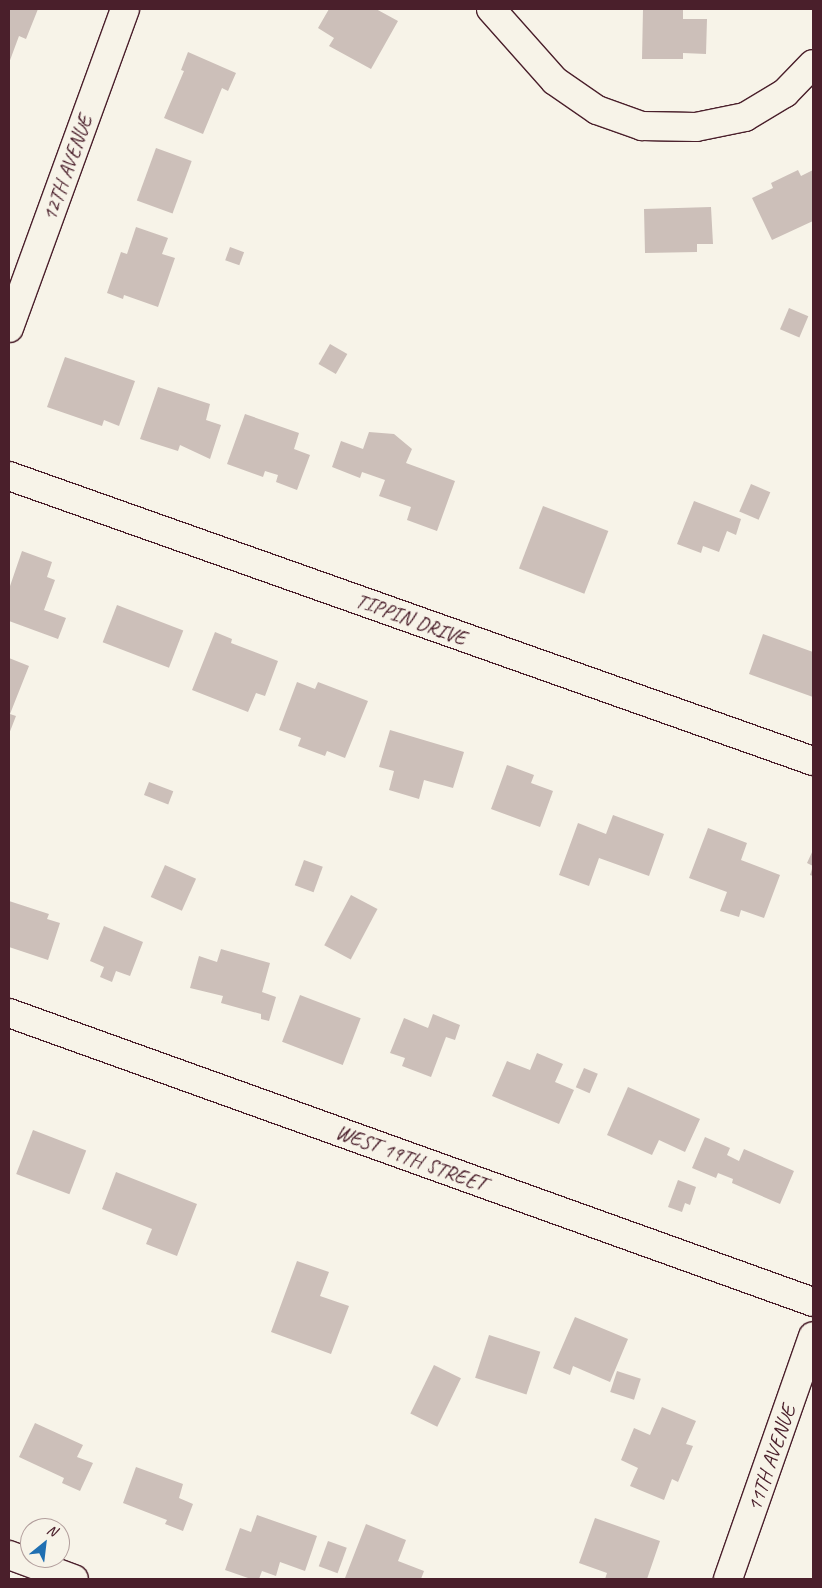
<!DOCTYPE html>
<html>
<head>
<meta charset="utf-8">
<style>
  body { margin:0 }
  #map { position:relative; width:822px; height:1588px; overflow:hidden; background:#f7f3e8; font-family:Caveat,sans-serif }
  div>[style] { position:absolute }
  .building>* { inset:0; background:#ccbfb9; transform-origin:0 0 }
  .roads { filter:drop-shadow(1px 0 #4a1f2b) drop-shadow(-1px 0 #4a1f2b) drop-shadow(0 1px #4a1f2b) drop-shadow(0 -1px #4a1f2b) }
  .minor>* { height:28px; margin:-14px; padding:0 14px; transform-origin:14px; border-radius:14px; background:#f7f3e8 }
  span { translate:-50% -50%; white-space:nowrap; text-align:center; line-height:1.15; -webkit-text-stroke:5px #f7f3e8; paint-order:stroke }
  .street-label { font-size:21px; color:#4a1f2b }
  .frame { position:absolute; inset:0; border:10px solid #4a1f2b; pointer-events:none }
  .north { position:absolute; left:20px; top:1518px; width:50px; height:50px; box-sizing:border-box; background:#f7f3e8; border:1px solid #b29e9c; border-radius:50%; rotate:29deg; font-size:14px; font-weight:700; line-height:20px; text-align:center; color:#4a1f2b }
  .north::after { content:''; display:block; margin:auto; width:18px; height:22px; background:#1f6fb2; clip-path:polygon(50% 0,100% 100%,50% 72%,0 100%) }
</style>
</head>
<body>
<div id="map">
  <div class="building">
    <div style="clip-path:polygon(9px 9px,38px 9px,26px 39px,19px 36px,9px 63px)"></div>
    <div style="clip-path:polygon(329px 9px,376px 9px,398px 21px,371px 69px,329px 46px,334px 38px,318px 28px)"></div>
    <div style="clip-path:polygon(643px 9px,683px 9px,683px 19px,707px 19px,706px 54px,683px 53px,683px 59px,642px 59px)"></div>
    <div style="clip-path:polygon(188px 52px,236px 73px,228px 91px,222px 88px,203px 134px,164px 118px,184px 71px,181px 70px)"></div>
    <div style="left:156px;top:148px;width:38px;height:56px;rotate:20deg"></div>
    <div style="clip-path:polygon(798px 170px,801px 176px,813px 170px,813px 221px,772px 240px,752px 198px,773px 188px,771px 183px)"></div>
    <div style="clip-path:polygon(711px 207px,713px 244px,697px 244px,697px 252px,645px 253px,644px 209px)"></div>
    <div style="clip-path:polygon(136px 227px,168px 238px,162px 254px,175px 258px,158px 307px,124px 295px,123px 299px,107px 293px,121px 252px,127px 254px)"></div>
    <div style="left:230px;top:247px;width:15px;height:14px;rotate:20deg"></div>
    <div style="left:789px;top:308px;width:21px;height:23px;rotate:23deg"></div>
    <div style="left:330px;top:344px;width:20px;height:23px;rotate:30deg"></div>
    <div style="clip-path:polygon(65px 357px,135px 381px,119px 426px,104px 420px,102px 426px,47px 407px)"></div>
    <div style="clip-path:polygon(158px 387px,210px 404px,206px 420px,221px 425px,210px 459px,180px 445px,178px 451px,140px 439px)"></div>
    <div style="clip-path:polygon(245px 414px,299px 433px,294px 449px,310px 455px,297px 490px,276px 482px,278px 475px,265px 471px,263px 477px,227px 464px)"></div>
    <div style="clip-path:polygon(369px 432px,394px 434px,412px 449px,406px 463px,455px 481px,437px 531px,407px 520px,411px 507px,379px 496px,385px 480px,362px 472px,360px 478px,332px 467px,341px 441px,363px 449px)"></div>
    <div style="left:751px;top:484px;width:21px;height:30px;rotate:23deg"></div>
    <div style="clip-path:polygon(694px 501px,741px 519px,736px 535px,727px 531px,719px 552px,703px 546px,701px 553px,677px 544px)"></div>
    <div style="left:543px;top:506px;width:70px;height:67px;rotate:21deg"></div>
    <div style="clip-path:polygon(22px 551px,52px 562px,47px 577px,55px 580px,44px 610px,66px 618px,58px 639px,9px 621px,9px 589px)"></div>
    <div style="left:117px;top:605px;width:71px;height:40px;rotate:21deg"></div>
    <div style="clip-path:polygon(215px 632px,232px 639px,231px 643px,278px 661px,265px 696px,256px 693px,248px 712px,192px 690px)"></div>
    <div style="clip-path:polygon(763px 634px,813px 652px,813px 697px,749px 674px)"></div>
    <div style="clip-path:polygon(9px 658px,29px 666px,10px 714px,16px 716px,9px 734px)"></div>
    <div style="clip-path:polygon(297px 682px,315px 689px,318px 682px,368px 701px,345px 758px,327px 751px,325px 756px,298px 746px,301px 738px,279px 730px)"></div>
    <div style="clip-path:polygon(390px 730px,464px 752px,453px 788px,424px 780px,419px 799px,389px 790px,394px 771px,379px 767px)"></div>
    <div style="clip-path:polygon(507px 765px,534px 775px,531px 783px,553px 791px,540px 827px,491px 809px)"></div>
    <div style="left:149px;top:782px;width:26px;height:14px;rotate:21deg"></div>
    <div style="clip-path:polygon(613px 815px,664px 834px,649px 876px,599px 858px,589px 886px,559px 875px,578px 823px,606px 834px)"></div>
    <div style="clip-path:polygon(708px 828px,747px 843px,741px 860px,780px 875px,764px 918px,741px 910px,739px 917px,720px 911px,727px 892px,689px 878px)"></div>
    <div style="clip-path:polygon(813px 850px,813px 876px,810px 875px,813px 866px,807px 863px)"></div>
    <div style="left:304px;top:860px;width:20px;height:27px;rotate:20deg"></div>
    <div style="left:165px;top:865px;width:34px;height:35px;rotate:24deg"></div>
    <div style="left:351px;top:895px;width:30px;height:57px;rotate:28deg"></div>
    <div style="clip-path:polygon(9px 901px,49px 914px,47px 919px,60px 923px,48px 960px,9px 947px)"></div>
    <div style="clip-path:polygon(104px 926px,143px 942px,130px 976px,116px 971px,112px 982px,100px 977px,104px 967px,90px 961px)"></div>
    <div style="clip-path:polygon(221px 949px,270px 963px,262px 992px,276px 997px,269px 1021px,261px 1019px,261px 1014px,221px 1003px,223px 996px,190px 988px,199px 956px,217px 962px)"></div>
    <div style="left:300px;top:995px;width:65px;height:50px;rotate:21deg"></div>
    <div style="clip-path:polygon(433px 1014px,460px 1025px,455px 1040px,446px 1037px,431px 1077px,402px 1066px,405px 1058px,390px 1053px,404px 1018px,428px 1028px)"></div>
    <div style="clip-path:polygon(537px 1053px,563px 1064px,555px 1082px,574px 1090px,559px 1124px,492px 1096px,507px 1061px,530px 1070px)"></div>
    <div style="left:584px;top:1068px;width:15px;height:21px;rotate:23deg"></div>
    <div style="clip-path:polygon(628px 1087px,700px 1119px,685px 1152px,659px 1140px,652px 1155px,607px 1135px)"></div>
    <div style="left:33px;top:1130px;width:57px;height:47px;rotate:21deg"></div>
    <div style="clip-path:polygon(705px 1137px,730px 1148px,727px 1155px,739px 1161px,744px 1149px,794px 1171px,780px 1204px,732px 1183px,733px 1179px,718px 1173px,716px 1178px,692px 1168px)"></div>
    <div style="clip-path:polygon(116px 1172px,197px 1204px,177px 1256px,146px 1244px,152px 1229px,102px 1209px)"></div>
    <div style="clip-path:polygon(678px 1180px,696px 1187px,690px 1205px,685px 1203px,682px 1212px,668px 1207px)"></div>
    <div style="clip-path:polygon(297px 1261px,329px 1272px,320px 1296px,349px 1306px,331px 1354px,271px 1332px)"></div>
    <div style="clip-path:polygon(575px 1317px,628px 1339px,610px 1382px,573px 1366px,570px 1375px,553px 1368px)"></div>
    <div style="left:489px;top:1335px;width:54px;height:45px;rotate:18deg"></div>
    <div style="left:434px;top:1365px;width:30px;height:54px;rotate:26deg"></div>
    <div style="left:617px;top:1371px;width:25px;height:22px;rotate:18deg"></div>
    <div style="clip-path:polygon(662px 1407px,696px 1421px,686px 1444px,693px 1446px,678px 1482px,672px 1479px,664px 1500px,630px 1486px,638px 1468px,621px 1460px,634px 1428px,650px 1435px)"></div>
    <div style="clip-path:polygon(35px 1423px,83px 1445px,77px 1457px,93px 1463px,80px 1491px,62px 1483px,64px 1478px,19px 1457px)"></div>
    <div style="clip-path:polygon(136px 1467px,183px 1484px,179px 1498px,193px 1504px,183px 1531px,165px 1524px,167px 1520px,123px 1503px)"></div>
    <div style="clip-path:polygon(257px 1515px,317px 1536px,305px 1571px,280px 1562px,276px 1576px,262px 1571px,259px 1579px,251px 1579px,225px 1570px,240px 1528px,251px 1532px)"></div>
    <div style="clip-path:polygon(595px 1518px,660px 1541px,647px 1579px,605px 1579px,607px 1573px,579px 1563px)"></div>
    <div style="clip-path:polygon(366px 1524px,406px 1540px,398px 1561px,424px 1571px,421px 1579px,345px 1578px)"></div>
    <div style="left:328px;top:1541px;width:20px;height:27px;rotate:20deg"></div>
  </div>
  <div class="roads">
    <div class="minor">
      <div style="left:491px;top:9px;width:96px;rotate:48.4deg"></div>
      <div style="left:555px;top:81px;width:51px;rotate:34.6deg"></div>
      <div style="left:597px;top:110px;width:48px;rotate:19.6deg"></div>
      <div style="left:642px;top:126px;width:54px;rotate:1.1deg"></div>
      <div style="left:696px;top:127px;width:50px;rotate:-11.5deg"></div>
      <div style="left:745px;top:117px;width:47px;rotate:-31deg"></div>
      <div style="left:785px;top:93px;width:40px;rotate:-46deg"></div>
      <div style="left:9px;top:328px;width:339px;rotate:-70deg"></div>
      <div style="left:9px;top:476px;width:853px;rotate:19.52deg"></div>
      <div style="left:9px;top:1013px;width:854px;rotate:19.77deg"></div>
      <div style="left:9px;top:1555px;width:69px;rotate:20.3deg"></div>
      <div style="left:728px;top:1579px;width:257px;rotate:-70.7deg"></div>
    </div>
  </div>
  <div class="street-label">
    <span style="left:67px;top:168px;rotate:-70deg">12TH AVENUE</span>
    <span style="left:411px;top:619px;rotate:20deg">TIPPIN DRIVE</span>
    <span style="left:411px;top:1158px;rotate:20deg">WEST 19TH STREET</span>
    <span style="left:771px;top:1458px;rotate:-71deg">11TH AVENUE</span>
  </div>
  <div class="frame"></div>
  <div class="north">N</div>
</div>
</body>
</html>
